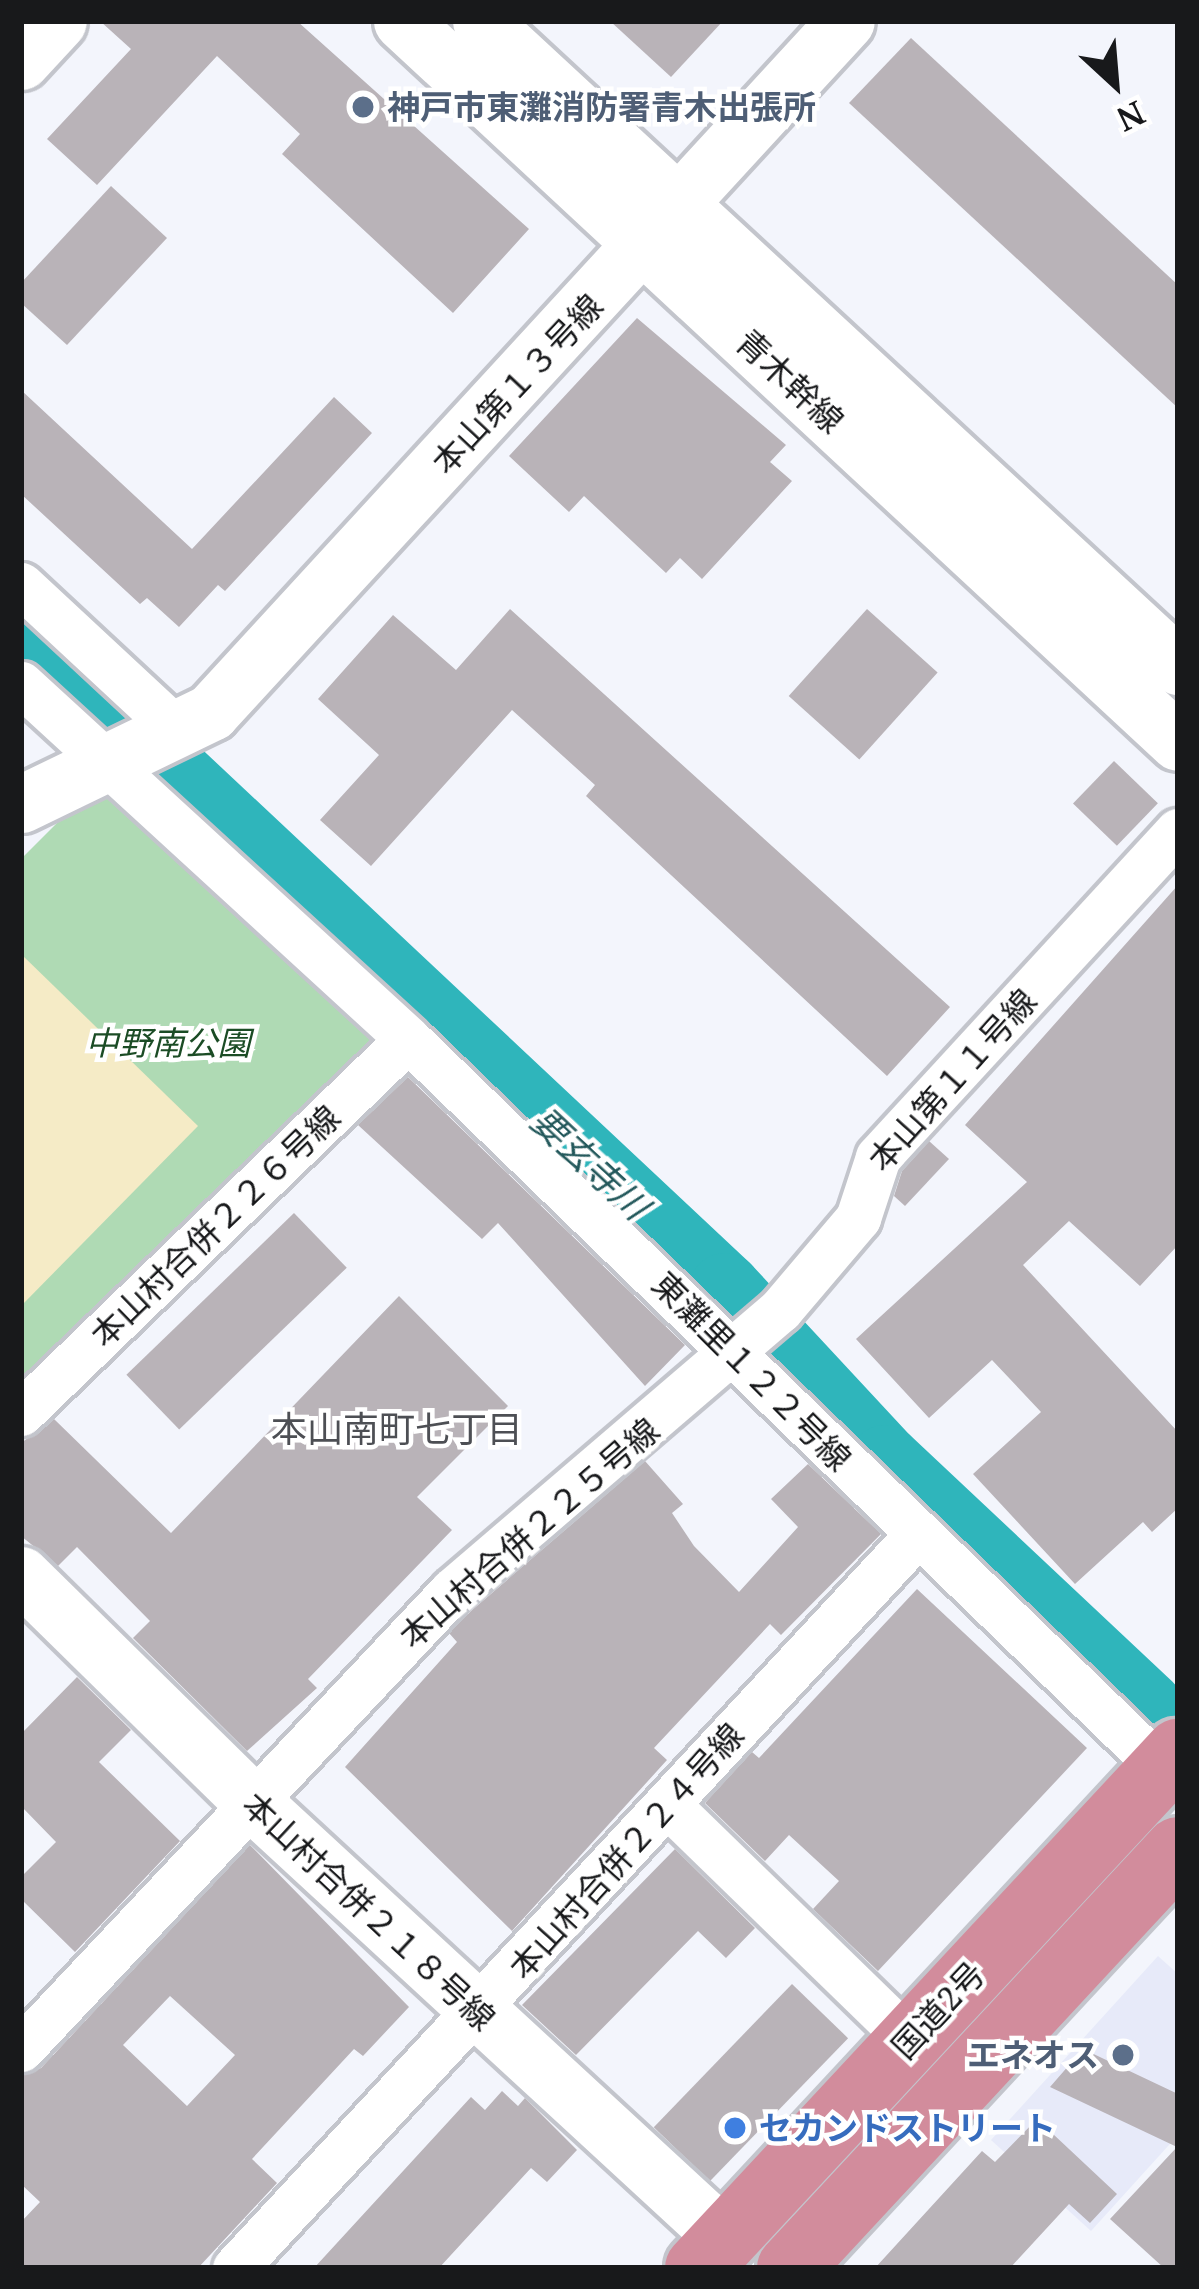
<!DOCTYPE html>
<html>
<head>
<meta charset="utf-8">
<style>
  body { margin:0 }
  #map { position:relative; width:1199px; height:2289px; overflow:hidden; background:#f3f5fc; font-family:"Noto Serif","Noto Sans JP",serif }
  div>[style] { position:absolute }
  .built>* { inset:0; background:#e7eaf9 }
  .green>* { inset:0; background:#afdab4 }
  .sand>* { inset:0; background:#f5ebc6 }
  .river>* { height:72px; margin:-36px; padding:0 36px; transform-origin:36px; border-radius:36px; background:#2fb5bb }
  .building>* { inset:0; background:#b9b3b8; transform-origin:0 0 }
  .roads { filter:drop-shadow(3px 0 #c3c5cc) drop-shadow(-3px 0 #c3c5cc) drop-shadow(0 3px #c3c5cc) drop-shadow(0 -3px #c3c5cc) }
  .minor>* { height:45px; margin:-22.5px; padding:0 22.5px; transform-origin:22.5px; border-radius:22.5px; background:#fff }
  .tertiary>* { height:57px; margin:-28.5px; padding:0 28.5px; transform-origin:28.5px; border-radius:28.5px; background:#fff }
  .trunk>* { height:66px; margin:-33px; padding:0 33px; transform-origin:33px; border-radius:33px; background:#d28c9c }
  .dots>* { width:33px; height:33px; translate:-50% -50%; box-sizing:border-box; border:6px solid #fff; border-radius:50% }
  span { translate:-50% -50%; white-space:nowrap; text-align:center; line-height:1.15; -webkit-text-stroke:9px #fff; paint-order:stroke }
  .service-label { font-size:33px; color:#4e5e75; font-weight:700 }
  .left { translate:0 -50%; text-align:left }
  .right { translate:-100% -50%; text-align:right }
  .street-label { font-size:33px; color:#18191b }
  .park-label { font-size:33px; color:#1b4c25; font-style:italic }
  .shop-label { font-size:33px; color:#366cbe; font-weight:700 }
  .water-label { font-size:36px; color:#23585b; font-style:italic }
  .neighbourhood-label { font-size:36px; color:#4d4f54 }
  .frame { position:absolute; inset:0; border:24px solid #18191b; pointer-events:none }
  .north { position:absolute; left:1055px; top:24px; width:120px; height:120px; -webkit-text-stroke:9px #fff; paint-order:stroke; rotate:154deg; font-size:33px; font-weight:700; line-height:48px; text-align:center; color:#18191b }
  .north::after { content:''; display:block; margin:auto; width:42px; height:54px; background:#18191b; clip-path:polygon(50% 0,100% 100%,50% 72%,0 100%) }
</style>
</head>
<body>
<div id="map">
  <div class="built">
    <div style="clip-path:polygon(1158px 1956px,1178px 1974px,1178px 2135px,1091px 2231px,991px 2140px)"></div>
  </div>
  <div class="green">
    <div style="clip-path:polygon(97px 783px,381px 1039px,21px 1390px,21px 859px)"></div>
  </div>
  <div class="sand">
    <div style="clip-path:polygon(21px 954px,198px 1126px,23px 1304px,21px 1301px)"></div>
  </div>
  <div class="river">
    <div style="left:21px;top:629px;width:965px;rotate:43.15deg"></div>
    <div style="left:725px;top:1289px;width:235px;rotate:47.1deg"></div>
    <div style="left:885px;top:1461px;width:361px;rotate:43.2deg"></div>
  </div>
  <div class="building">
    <div style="clip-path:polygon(100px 21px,297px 21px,529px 229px,453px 313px,282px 154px,300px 134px,217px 56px,97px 185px,47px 139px,131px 49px)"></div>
    <div style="clip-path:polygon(610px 21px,723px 21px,671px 77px)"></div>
    <div style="clip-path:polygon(911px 38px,1178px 285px,1178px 408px,849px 103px)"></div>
    <div style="clip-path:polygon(111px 186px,167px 238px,67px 345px,21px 303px,21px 283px)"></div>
    <div style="clip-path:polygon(637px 318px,786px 445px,770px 462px,792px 481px,702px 579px,680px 558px,666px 573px,584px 496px,569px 512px,509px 456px)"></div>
    <div style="clip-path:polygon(21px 390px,192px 549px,334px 397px,372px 433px,225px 591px,218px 585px,179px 627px,147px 598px,140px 604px,21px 494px)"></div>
    <div style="clip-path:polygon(510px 609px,950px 1007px,887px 1076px,586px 796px,595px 785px,512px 710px,371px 866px,320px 820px,379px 755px,318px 699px,393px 615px,456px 670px)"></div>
    <div style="left:867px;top:609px;width:95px;height:117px;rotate:42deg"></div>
    <div style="left:1114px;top:761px;width:61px;height:59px;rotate:44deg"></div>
    <div style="clip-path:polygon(1178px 885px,1178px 1245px,1140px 1286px,1069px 1221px,1023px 1265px,1178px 1432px,1178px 1508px,1152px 1532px,1143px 1522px,1075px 1584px,973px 1474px,1041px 1412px,992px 1360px,929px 1418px,856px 1339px,1027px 1182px,965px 1125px)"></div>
    <div style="clip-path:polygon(408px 1077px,685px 1345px,645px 1386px,498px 1223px,482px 1239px,358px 1125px)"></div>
    <div style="clip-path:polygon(929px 1141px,949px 1159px,905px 1206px,894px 1196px,902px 1171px)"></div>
    <div style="left:294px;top:1213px;width:76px;height:233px;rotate:46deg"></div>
    <div style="clip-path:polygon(399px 1296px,508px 1406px,417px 1497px,452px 1530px,308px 1679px,317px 1688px,247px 1751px,133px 1638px,150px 1621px,77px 1547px,58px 1566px,21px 1536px,21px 1443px,54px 1419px,171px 1533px)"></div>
    <div style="clip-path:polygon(645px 1461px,683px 1504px,672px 1513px,694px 1546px,739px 1592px,798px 1527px,771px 1499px,808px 1464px,881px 1534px,781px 1635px,770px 1624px,654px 1748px,667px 1760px,512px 1931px,345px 1767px,457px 1642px,449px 1633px,471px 1611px)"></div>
    <div style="clip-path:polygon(917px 1589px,1087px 1748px,878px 1971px,813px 1909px,839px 1881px,789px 1835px,765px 1861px,705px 1803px,752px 1752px,759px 1758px)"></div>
    <div style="clip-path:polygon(77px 1677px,131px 1730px,99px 1762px,180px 1841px,75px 1952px,21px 1899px,21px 1877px,56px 1842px,21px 1806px,21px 1734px)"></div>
    <div style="clip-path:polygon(evenodd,250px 1845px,409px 2007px,363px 2056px,354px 2049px,252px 2159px,277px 2183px,198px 2268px,21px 2268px,21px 2222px,40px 2202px,21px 2184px,21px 2075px,41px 2068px,250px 1845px,170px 1996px,235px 2055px,187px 2106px,123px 2045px,170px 1996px)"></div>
    <div style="clip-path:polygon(675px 1849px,755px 1928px,726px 1958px,698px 1931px,576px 2055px,522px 2005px)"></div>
    <div style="left:792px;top:1984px;width:78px;height:199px;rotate:44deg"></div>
    <div style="clip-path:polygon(1083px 2049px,1178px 2094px,1178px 2268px,1164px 2268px,1110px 2219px,1177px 2147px,1050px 2087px)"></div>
    <div style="clip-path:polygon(502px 2091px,518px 2106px,525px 2098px,577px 2150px,547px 2182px,531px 2168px,439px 2268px,314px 2268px,471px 2097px,485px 2110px)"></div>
    <div style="clip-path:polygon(1037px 2119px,1117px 2194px,1090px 2223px,1069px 2204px,1010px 2268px,875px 2268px,982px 2151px,995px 2162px)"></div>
  </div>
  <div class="roads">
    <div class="minor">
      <div style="left:21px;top:585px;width:217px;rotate:42.9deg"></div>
      <div style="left:21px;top:684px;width:525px;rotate:42.53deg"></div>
      <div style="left:408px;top:1039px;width:1049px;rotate:44.07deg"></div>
      <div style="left:21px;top:1413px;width:538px;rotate:-44.02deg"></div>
      <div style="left:667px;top:1804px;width:339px;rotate:44.2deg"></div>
      <div style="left:21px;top:2049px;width:629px;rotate:-46.74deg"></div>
      <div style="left:452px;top:1591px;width:432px;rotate:-40.6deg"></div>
      <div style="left:780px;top:1310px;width:121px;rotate:-49.7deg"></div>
      <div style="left:858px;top:1218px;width:64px;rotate:-71.8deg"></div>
      <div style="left:878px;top:1157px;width:443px;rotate:-47.4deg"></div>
      <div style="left:235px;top:2268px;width:1000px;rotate:-47.07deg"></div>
    </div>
    <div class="tertiary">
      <div style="left:402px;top:21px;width:1059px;rotate:42.9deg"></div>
      <div style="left:481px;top:21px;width:950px;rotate:42.78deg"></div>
      <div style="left:21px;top:61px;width:54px;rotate:-47.2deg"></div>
      <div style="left:21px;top:804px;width:211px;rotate:-25.8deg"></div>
      <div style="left:211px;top:712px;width:938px;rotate:-47.42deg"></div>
      <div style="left:21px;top:1575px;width:321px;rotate:44.5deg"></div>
      <div style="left:250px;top:1800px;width:646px;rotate:42.68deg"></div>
    </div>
    <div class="trunk">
      <div style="left:698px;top:2268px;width:705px;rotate:-47.07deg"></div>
      <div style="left:790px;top:2268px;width:570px;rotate:-47.13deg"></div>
    </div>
  </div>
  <div class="dots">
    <div style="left:363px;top:107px;background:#5c6f8a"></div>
    <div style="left:1123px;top:2055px;background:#5c6f8a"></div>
    <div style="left:735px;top:2128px;background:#3f7fe0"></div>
  </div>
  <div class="service-label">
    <span class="left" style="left:387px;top:107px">神戸市東灘消防署青木出張所</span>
    <span class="right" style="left:1099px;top:2055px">エネオス</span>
  </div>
  <div class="street-label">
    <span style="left:790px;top:381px;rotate:43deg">青木幹線</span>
    <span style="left:517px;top:384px;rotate:-47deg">本山第１３号線</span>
    <span style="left:952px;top:1080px;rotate:-48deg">本山第１１号線</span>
    <span style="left:215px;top:1226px;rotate:-44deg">本山村合併２２６号線</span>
    <span style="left:752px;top:1371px;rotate:45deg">東灘里１２２号線</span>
    <span style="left:529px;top:1533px;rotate:-41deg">本山村合併２２５号線</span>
    <span style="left:626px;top:1851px;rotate:-48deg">本山村合併２２４号線</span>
    <span style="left:369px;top:1911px;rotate:43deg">本山村合併２１８号線</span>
    <span style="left:938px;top:2010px;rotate:-47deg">国道2号</span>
  </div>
  <div class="park-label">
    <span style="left:168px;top:1043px">中野南公園</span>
  </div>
  <div class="shop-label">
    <span class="left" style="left:759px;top:2128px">セカンドストリート</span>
  </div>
  <div class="water-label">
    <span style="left:590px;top:1163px;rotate:43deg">要玄寺川</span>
  </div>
  <div class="neighbourhood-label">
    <span style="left:397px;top:1429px">本山南町七丁目</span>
  </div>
  <div class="frame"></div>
  <div class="north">N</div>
</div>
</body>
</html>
